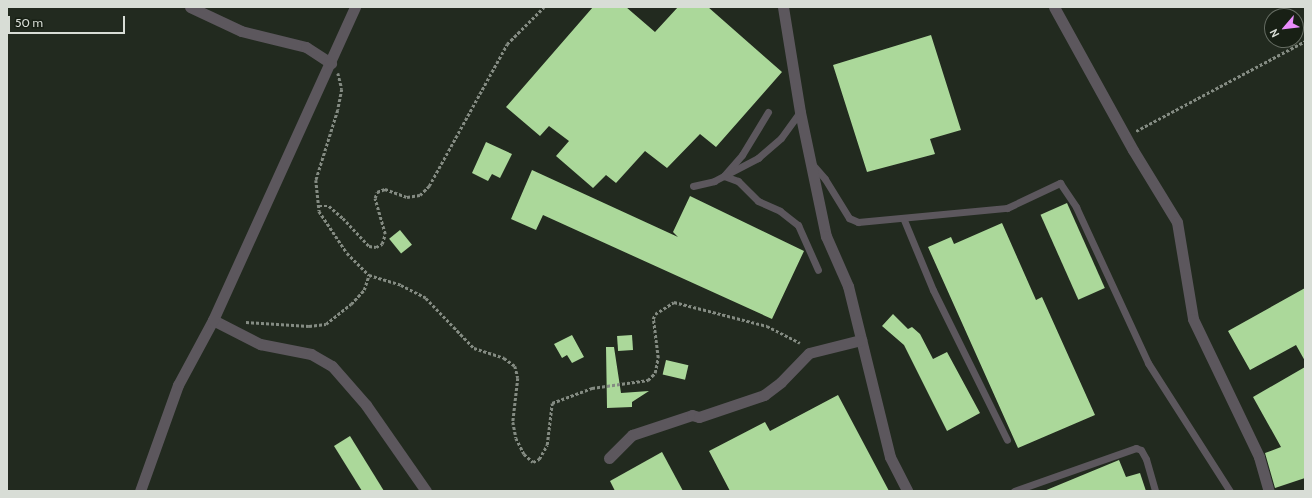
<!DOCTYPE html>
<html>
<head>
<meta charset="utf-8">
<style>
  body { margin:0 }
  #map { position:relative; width:1312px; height:498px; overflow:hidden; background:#222a1f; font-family:Cabin,sans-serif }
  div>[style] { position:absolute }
  .building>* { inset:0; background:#abd89a; transform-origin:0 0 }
  .path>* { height:2.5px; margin-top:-1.25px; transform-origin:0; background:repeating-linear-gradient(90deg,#848b82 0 3px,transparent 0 5px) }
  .service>* { height:7px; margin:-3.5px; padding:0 3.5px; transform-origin:3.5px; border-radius:3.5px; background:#5c575d }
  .minor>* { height:11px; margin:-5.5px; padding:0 5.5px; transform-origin:5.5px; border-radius:5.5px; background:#5c575d }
  .tertiary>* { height:11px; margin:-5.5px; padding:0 5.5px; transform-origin:5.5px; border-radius:5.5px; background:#5c575d }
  span { translate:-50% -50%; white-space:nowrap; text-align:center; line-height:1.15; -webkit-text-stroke:4px #182015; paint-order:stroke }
  .frame { position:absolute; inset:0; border:8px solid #d8ddd6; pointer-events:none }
  .north { position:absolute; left:1264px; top:8px; width:40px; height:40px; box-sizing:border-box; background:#182015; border:1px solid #656c62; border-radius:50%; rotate:242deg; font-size:11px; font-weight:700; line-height:16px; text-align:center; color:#d8ddd6 }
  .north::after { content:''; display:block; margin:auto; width:14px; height:18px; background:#ea8dfd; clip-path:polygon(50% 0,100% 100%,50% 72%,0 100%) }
  .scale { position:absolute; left:8px; top:16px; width:117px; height:18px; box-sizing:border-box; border:2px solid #d8ddd6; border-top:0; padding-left:5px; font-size:12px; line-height:14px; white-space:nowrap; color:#d8ddd6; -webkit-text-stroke:3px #182015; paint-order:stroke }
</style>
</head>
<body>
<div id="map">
  <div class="building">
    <div style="clip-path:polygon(593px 7px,626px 7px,655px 32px,678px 7px,708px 7px,782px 72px,716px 147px,700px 134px,667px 168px,645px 151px,616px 183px,606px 175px,593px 188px,556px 156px,569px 141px,549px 126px,540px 136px,506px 107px)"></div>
    <div style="clip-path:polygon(931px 35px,961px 130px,930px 139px,935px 154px,867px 172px,833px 65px)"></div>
    <div style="clip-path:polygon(486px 142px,512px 154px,500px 178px,492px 174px,488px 181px,472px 173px)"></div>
    <div style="clip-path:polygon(532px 170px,678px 237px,673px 232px,690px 196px,804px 251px,772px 319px,543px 215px,536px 230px,511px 219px)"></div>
    <div style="left:1067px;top:203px;width:93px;height:29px;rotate:66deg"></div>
    <div style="clip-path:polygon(1002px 223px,1036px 300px,1042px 297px,1095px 415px,1018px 448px,928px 247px,951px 237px,954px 244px)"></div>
    <div style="left:400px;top:230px;width:19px;height:14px;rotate:51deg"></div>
    <div style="clip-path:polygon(1305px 288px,1305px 361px,1296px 345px,1250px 370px,1228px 331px)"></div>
    <div style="clip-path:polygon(893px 314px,908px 329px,912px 327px,920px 334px,933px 359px,947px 352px,980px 413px,947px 431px,904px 345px,882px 326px)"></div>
    <div style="clip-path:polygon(572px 335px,584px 357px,572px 363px,567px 355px,562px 358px,554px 344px)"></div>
    <div style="left:632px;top:335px;width:15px;height:15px;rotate:86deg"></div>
    <div style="clip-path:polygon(606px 347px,614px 347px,621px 393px,649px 391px,632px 402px,632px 407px,607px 408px)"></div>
    <div style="left:666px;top:360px;width:23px;height:15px;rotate:13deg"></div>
    <div style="clip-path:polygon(1305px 367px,1305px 478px,1275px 488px,1265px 453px,1281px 447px,1253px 397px)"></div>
    <div style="clip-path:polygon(838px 395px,889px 491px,730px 491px,709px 451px,765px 422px,770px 431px)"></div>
    <div style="clip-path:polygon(350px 436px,384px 491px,362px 491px,334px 446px)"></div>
    <div style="clip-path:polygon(662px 452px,683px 491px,615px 491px,610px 481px)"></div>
    <div style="clip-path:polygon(1119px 460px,1126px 477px,1140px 473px,1146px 491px,1044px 491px)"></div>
  </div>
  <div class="path">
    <div style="left:338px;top:73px;width:16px;rotate:76deg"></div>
    <div style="left:342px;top:89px;width:21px;rotate:101deg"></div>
    <div style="left:338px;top:110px;width:73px;rotate:107.4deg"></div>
    <div style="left:316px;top:180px;width:31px;rotate:84deg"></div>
    <div style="left:319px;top:211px;width:50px;rotate:56.3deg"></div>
    <div style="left:347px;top:253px;width:31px;rotate:45deg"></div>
    <div style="left:369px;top:275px;width:34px;rotate:17deg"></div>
    <div style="left:401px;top:285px;width:28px;rotate:27deg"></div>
    <div style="left:426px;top:298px;width:69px;rotate:46.2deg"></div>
    <div style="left:474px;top:348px;width:32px;rotate:18deg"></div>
    <div style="left:504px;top:358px;width:14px;rotate:36deg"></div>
    <div style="left:515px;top:366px;width:12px;rotate:76deg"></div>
    <div style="left:518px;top:378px;width:44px;rotate:96.5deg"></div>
    <div style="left:513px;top:422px;width:16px;rotate:79deg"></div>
    <div style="left:516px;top:438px;width:18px;rotate:63deg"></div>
    <div style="left:524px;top:454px;width:12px;rotate:42deg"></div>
    <div style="left:533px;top:462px;width:7px;rotate:-27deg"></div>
    <div style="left:539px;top:459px;width:16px;rotate:-60deg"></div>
    <div style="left:547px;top:445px;width:42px;rotate:-83.2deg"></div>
    <div style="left:552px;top:403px;width:43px;rotate:-20.6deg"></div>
    <div style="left:592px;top:388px;width:57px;rotate:-8.1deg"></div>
    <div style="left:648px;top:380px;width:10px;rotate:-45deg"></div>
    <div style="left:655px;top:373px;width:15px;rotate:-79deg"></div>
    <div style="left:658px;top:358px;width:39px;rotate:-97deg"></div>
    <div style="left:653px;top:319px;width:5px;rotate:-68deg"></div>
    <div style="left:655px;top:314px;width:22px;rotate:-32deg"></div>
    <div style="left:674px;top:302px;width:96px;rotate:14.5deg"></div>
    <div style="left:767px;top:326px;width:37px;rotate:27deg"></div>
    <div style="left:1136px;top:131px;width:191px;rotate:-28deg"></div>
    <div style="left:319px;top:206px;width:10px"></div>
    <div style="left:329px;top:206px;width:18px;rotate:41deg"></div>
    <div style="left:343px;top:218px;width:38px;rotate:47deg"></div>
    <div style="left:369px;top:246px;width:7px;rotate:8deg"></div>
    <div style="left:376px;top:247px;width:7px;rotate:-27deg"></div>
    <div style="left:382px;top:244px;width:10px;rotate:-73deg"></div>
    <div style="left:385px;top:234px;width:37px;rotate:-106deg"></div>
    <div style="left:375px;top:198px;width:6px;rotate:-72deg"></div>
    <div style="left:377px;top:192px;width:9px;rotate:-21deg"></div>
    <div style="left:385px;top:189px;width:23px;rotate:20deg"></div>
    <div style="left:407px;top:197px;width:13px;rotate:-9deg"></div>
    <div style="left:420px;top:195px;width:13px;rotate:-45deg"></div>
    <div style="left:429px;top:186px;width:162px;rotate:-61.2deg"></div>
    <div style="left:507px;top:44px;width:52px;rotate:-45deg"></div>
    <div style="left:246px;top:322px;width:63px;rotate:3.6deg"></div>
    <div style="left:309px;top:326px;width:17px;rotate:-7deg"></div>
    <div style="left:326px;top:324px;width:32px;rotate:-39deg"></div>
    <div style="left:351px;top:304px;width:19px;rotate:-47deg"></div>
    <div style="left:364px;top:290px;width:16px;rotate:-72deg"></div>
  </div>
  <div class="service">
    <div style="left:768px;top:112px;width:50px;rotate:121.2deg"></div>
    <div style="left:742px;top:155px;width:28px;rotate:131deg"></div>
    <div style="left:724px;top:176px;width:15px;rotate:20deg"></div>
    <div style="left:738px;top:181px;width:28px;rotate:45deg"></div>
    <div style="left:758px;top:201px;width:24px;rotate:24deg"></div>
    <div style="left:780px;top:211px;width:23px;rotate:38deg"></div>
    <div style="left:798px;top:225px;width:49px;rotate:66deg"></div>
    <div style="left:813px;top:165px;width:18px;rotate:49deg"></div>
    <div style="left:825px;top:179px;width:46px;rotate:58.4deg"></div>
    <div style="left:849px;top:218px;width:10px;rotate:24deg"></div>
    <div style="left:858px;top:222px;width:150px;rotate:-5.4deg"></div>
    <div style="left:1007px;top:208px;width:59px;rotate:-25.3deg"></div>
    <div style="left:1060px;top:183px;width:29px;rotate:56deg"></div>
    <div style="left:1076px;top:207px;width:172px;rotate:65.2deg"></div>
    <div style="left:1148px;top:363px;width:152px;rotate:57.4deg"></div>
    <div style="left:693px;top:186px;width:22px;rotate:-13deg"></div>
    <div style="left:714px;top:181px;width:50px;rotate:-27.6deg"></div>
    <div style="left:758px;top:158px;width:30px;rotate:-41deg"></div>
    <div style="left:781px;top:138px;width:32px;rotate:-54deg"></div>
    <div style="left:904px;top:220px;width:76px;rotate:67.5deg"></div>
    <div style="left:933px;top:290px;width:167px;rotate:63.7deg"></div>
    <div style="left:1014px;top:491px;width:129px;rotate:-19.4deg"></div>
    <div style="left:1136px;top:448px;width:5px;rotate:22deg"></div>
    <div style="left:1141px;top:450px;width:10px;rotate:61deg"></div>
    <div style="left:1146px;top:459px;width:33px;rotate:74deg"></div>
  </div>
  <div class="minor">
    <div style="left:190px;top:7px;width:56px;rotate:25.2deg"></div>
    <div style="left:241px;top:31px;width:67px;rotate:13.8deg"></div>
    <div style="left:306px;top:47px;width:30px;rotate:33deg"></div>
    <div style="left:783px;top:7px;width:106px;rotate:80.8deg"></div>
    <div style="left:800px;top:112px;width:127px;rotate:78.2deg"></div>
    <div style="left:826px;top:236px;width:55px;rotate:66.3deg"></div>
    <div style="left:848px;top:286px;width:176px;rotate:76.2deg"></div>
    <div style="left:890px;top:457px;width:38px;rotate:63deg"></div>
    <div style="left:1054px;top:7px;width:163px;rotate:61.1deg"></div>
    <div style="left:1133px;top:150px;width:84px;rotate:58.6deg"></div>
    <div style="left:1177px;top:222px;width:98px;rotate:80.6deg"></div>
    <div style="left:1193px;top:319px;width:153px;rotate:64.4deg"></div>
    <div style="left:1259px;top:457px;width:35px;rotate:74deg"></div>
    <div style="left:213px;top:320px;width:53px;rotate:27.1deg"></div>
    <div style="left:260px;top:344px;width:52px;rotate:11.1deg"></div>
    <div style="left:311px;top:354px;width:24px;rotate:30deg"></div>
    <div style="left:332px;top:366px;width:52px;rotate:48.9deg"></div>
    <div style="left:366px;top:405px;width:105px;rotate:55.1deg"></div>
    <div style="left:609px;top:458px;width:33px;rotate:-45deg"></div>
    <div style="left:632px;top:435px;width:63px;rotate:-18.4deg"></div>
    <div style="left:692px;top:415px;width:7px;rotate:16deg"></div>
    <div style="left:699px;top:417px;width:69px;rotate:-18.7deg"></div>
    <div style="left:764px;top:395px;width:21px;rotate:-37deg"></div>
    <div style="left:781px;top:382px;width:40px;rotate:-46deg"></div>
    <div style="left:809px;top:353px;width:54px;rotate:-14deg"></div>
  </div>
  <div class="tertiary">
    <div style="left:140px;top:491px;width:113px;rotate:-70.3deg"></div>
    <div style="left:178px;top:385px;width:74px;rotate:-61.7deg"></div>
    <div style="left:213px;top:320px;width:344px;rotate:-65.6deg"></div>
  </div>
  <div class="frame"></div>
  <div class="north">N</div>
  <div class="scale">50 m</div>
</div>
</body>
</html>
